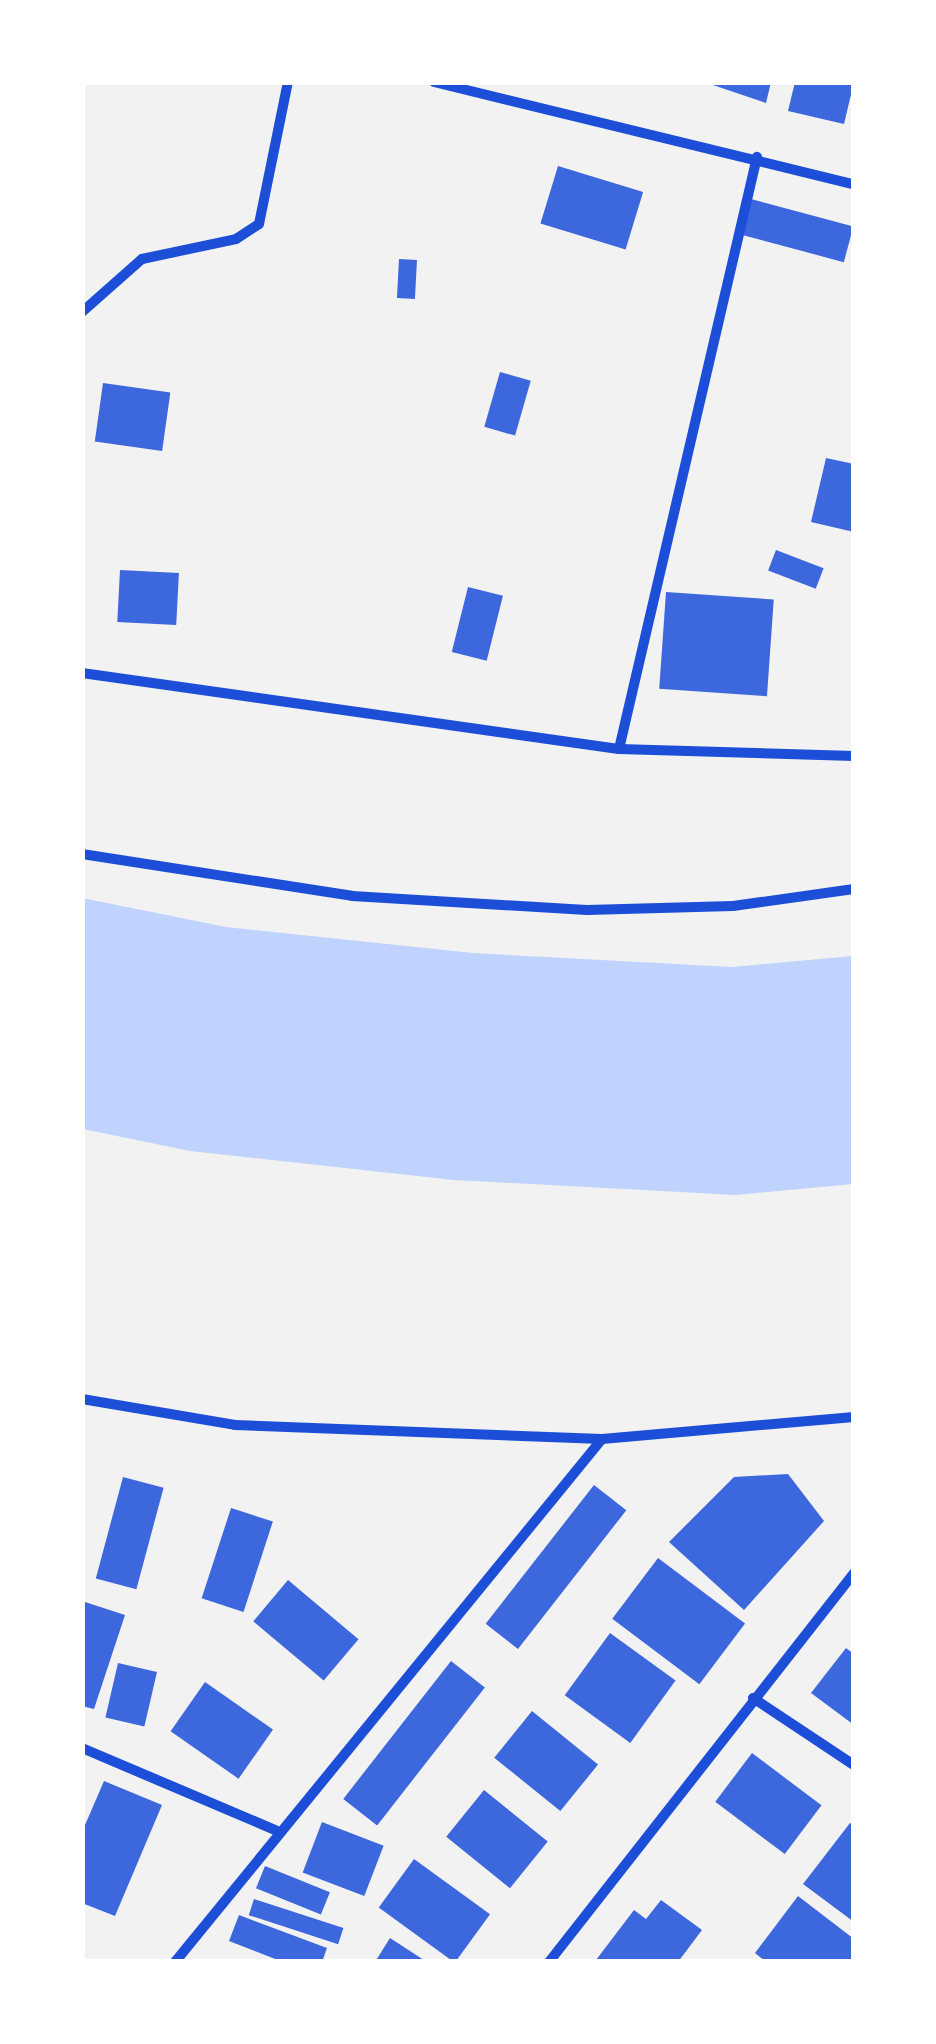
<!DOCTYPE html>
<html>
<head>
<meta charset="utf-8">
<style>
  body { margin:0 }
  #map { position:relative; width:936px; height:2044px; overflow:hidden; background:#f2f2f2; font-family:Montserrat,sans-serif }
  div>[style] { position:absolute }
  .water>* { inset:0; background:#bfd3fe }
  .building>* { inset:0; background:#3d67dc; transform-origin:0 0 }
  .minor>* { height:10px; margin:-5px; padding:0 5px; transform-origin:5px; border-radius:5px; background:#1d4ed8 }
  span { translate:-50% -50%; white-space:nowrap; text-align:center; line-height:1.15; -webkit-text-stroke:8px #fff; paint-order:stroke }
  .frame { position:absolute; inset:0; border:85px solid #fff; pointer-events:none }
</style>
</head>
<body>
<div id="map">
  <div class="water">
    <div style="clip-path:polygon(82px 898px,226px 927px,473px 953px,732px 967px,853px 956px,853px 1184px,736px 1195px,454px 1180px,190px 1151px,83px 1129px)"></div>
  </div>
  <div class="building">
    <div style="clip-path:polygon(704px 82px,771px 82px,766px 103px)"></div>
    <div style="clip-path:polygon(795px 82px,854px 82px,844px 124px,788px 111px)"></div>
    <div style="left:558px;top:166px;width:89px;height:60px;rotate:17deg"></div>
    <div style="left:751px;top:199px;width:106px;height:37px;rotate:15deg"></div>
    <div style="left:399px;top:259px;width:18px;height:39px;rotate:3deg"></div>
    <div style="left:500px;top:372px;width:32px;height:57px;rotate:16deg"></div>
    <div style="left:103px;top:383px;width:68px;height:59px;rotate:8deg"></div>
    <div style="clip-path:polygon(826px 458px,854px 464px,854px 532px,811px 522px)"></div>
    <div style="left:776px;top:550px;width:51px;height:22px;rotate:21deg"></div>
    <div style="left:120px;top:570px;width:59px;height:52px;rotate:3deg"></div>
    <div style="left:468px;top:587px;width:36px;height:67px;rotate:14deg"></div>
    <div style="left:666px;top:592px;width:108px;height:97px;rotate:4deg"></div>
    <div style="clip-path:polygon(788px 1474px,824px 1521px,744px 1610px,669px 1542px,734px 1477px)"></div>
    <div style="left:123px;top:1477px;width:42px;height:105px;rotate:15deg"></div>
    <div style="left:594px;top:1485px;width:41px;height:176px;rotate:38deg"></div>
    <div style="left:231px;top:1508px;width:44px;height:95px;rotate:18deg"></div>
    <div style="left:658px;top:1558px;width:109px;height:76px;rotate:37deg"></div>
    <div style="left:288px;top:1580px;width:92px;height:54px;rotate:40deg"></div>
    <div style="clip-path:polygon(85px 1602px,125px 1615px,94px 1709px,82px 1706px)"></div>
    <div style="left:610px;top:1633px;width:81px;height:77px;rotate:36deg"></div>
    <div style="clip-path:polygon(846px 1648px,854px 1654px,854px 1725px,811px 1693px)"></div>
    <div style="left:451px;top:1661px;width:43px;height:175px;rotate:38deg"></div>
    <div style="left:118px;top:1663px;width:40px;height:56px;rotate:13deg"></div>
    <div style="left:205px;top:1682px;width:83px;height:60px;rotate:35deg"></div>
    <div style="left:532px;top:1711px;width:85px;height:60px;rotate:39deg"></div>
    <div style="left:752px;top:1753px;width:87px;height:61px;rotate:37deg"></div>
    <div style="clip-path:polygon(104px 1781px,162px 1805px,115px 1916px,82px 1903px,82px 1832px)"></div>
    <div style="left:484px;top:1790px;width:82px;height:60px;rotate:39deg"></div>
    <div style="left:322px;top:1822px;width:66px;height:54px;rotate:21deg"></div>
    <div style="clip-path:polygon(850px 1823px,854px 1825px,854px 1922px,803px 1884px)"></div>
    <div style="left:414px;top:1859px;width:94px;height:60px;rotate:36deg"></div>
    <div style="left:265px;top:1866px;width:70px;height:24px;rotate:22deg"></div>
    <div style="clip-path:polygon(798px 1896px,854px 1939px,852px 1962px,766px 1962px,755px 1953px)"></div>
    <div style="left:254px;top:1899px;width:94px;height:17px;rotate:18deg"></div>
    <div style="clip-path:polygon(661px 1900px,702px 1930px,678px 1962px,596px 1960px,634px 1910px,646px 1919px)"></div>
    <div style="clip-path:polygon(239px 1915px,327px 1948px,322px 1962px,283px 1962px,229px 1941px)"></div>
    <div style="clip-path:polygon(390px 1938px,427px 1962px,375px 1962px)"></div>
  </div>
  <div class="minor">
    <div style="left:434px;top:82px;width:432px;rotate:13.7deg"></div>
    <div style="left:82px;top:312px;width:80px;rotate:-41.5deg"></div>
    <div style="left:142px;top:259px;width:96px;rotate:-12deg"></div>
    <div style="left:236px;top:239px;width:27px;rotate:-33deg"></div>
    <div style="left:259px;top:224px;width:145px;rotate:-78.5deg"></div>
    <div style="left:82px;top:673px;width:542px;rotate:8.06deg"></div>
    <div style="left:619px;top:749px;width:235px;rotate:1.7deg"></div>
    <div style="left:619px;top:749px;width:608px;rotate:-76.88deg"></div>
    <div style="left:82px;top:854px;width:273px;rotate:8.8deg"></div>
    <div style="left:352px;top:896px;width:235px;rotate:3.4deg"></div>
    <div style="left:587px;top:910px;width:146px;rotate:-1.6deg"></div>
    <div style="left:733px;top:906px;width:122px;rotate:-8deg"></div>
    <div style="left:82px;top:1399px;width:155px;rotate:9.6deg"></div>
    <div style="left:235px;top:1425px;width:367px;rotate:2.2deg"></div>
    <div style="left:602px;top:1439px;width:253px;rotate:-5deg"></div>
    <div style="left:753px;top:1698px;width:121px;rotate:33.6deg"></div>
    <div style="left:82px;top:1748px;width:210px;rotate:23deg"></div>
    <div style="left:175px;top:1962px;width:675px;rotate:-50.77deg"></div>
    <div style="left:549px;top:1962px;width:494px;rotate:-51.9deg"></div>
  </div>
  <div class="frame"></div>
</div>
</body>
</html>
